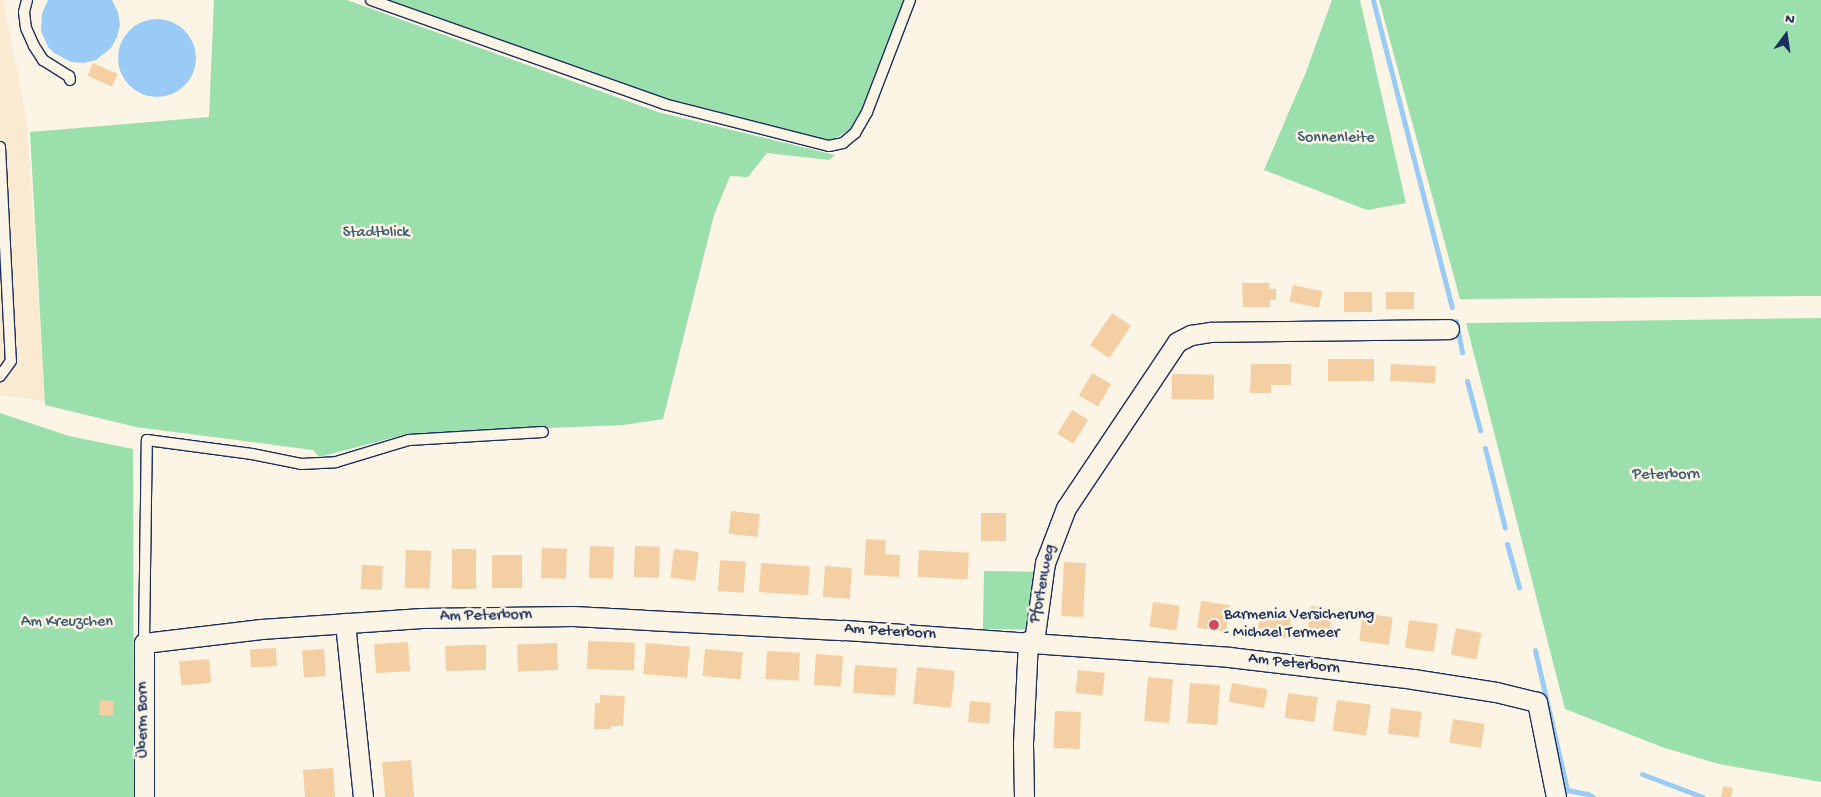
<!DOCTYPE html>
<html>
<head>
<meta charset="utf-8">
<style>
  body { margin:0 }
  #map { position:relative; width:1821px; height:797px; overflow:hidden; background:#fcf5e5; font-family:"Gochi Hand",sans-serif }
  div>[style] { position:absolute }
  .built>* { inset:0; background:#faead2 }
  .green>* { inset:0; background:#9be0ac; transform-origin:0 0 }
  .water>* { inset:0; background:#9acbf6 }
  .round { border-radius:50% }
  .stream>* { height:5px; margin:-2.5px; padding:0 2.5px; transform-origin:2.5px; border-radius:2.5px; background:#9acbf6 }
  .building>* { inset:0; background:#f5cfa4; transform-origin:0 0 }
  .roads { filter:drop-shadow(1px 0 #1b2f5e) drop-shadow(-1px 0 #1b2f5e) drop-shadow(0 1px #1b2f5e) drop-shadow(0 -1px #1b2f5e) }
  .service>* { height:10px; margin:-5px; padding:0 5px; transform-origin:5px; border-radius:5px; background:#fcf5e5 }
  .minor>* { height:19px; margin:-9.5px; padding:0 9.5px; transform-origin:9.5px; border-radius:9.5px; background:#fcf5e5 }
  .dots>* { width:14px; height:14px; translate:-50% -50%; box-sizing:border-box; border:2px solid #fcf5e5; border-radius:50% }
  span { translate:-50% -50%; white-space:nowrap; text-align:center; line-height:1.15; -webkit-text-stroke:5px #fcf5e5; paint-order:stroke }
  .park-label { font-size:16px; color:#3b5b72 }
  .street-label { font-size:16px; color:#1b2f5e }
  .poi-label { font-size:16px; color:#1b2f5e }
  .left { translate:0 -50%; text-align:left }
  .north { position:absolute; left:1761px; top:10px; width:50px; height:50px; -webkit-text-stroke:4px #fcf5e5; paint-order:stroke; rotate:14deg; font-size:14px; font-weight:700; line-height:20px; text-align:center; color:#1b2f5e }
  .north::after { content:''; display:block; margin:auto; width:18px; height:22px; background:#1b2f5e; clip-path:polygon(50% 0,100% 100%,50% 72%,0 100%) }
</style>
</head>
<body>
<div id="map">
  <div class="built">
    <div style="clip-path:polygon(0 0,3px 0,27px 124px,45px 401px,0 395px)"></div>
  </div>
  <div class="green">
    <div style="clip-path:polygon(214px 0,347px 0,658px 112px,835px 155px,829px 160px,767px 153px,748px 177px,730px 176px,714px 215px,663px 419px,624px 425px,407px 434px,319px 457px,313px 450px,136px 427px,45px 405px,30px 132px,209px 117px)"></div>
    <div style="clip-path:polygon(388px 0,904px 0,857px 121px,851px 129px,834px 139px,822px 139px,676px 102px)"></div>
    <div style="clip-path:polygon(1332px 0,1360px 0,1406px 203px,1367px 210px,1264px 170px,1306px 72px)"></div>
    <div style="clip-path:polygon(1379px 0,1821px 0,1821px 296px,1460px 299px)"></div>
    <div style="clip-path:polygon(1821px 318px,1821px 782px,1719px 764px,1662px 747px,1565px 709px,1466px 323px)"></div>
    <div style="clip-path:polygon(0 413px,69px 436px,133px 449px,134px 797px,0 797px)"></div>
    <div style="left:984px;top:571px;width:49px;height:58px;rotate:1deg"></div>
  </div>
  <div class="water">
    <div style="clip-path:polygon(48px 0,112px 0,118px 12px,120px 25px,117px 37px,111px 48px,96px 60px,83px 63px,71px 62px,54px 53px,48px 47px,41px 31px,42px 14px)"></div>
    <div class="round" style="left:118px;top:19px;width:78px;height:78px"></div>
  </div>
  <div class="stream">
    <div style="left:1373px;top:0;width:317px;rotate:75.6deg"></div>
    <div style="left:1456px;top:321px;width:32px;rotate:79deg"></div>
    <div style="left:1467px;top:381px;width:51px;rotate:75.1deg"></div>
    <div style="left:1485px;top:448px;width:82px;rotate:76deg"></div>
    <div style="left:1507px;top:544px;width:45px;rotate:74.4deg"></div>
    <div style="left:1535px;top:650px;width:144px;rotate:77.1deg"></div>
    <div style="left:1567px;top:790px;width:21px;rotate:11deg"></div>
    <div style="left:1588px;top:794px;width:6px;rotate:31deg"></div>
    <div style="left:1642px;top:774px;width:65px;rotate:20.7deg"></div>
  </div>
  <div class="building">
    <div style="left:93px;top:63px;width:27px;height:14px;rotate:24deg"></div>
    <div style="clip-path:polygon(1242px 283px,1269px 283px,1269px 289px,1276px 289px,1276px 300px,1270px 300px,1270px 307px,1243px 307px)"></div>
    <div style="left:1293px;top:285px;width:30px;height:17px;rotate:12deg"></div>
    <div style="left:1344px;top:292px;width:28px;height:20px"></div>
    <div style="left:1386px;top:292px;width:28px;height:17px"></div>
    <div style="left:1112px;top:313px;width:23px;height:39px;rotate:34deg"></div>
    <div style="left:1374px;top:359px;width:22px;height:46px;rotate:90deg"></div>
    <div style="clip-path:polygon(1251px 364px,1291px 364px,1291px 385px,1271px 385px,1271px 393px,1250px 393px)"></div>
    <div style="left:1391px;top:364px;width:45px;height:17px;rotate:3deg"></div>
    <div style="left:1092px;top:373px;width:22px;height:26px;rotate:30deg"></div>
    <div style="left:1172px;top:374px;width:42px;height:25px;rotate:1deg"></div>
    <div style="left:1072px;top:410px;width:19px;height:28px;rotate:32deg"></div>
    <div style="left:731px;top:511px;width:29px;height:23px;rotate:6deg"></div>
    <div style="left:981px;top:513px;width:25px;height:28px"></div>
    <div style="clip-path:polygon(866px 539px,886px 540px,885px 554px,900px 555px,899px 577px,864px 575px)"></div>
    <div style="left:590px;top:546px;width:24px;height:32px;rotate:2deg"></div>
    <div style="left:635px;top:546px;width:25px;height:31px;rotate:2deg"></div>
    <div style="left:542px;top:548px;width:25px;height:30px;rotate:2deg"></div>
    <div style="left:452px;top:549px;width:24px;height:40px"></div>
    <div style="left:674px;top:549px;width:25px;height:29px;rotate:7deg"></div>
    <div style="left:406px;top:550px;width:25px;height:38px;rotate:2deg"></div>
    <div style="left:919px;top:550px;width:50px;height:27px;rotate:3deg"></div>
    <div style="left:492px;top:555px;width:30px;height:33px"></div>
    <div style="left:720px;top:560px;width:26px;height:31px;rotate:4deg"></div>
    <div style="left:1064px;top:562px;width:22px;height:54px;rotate:3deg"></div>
    <div style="left:761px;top:563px;width:49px;height:29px;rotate:4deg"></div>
    <div style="left:362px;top:565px;width:21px;height:24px;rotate:3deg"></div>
    <div style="left:825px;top:566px;width:27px;height:31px;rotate:4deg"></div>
    <div style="left:1201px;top:601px;width:29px;height:27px;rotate:8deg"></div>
    <div style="left:1153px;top:602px;width:27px;height:25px;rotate:8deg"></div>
    <div style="left:1311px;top:606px;width:22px;height:26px;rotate:8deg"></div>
    <div style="left:1363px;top:613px;width:30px;height:28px;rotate:8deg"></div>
    <div style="left:1260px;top:614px;width:31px;height:21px;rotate:7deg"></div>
    <div style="left:1409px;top:620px;width:29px;height:28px;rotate:8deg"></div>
    <div style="left:1456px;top:628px;width:26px;height:27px;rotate:11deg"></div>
    <div style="left:588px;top:641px;width:47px;height:28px;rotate:2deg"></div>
    <div style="left:408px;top:642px;width:29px;height:34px;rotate:86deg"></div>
    <div style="left:557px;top:643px;width:27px;height:40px;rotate:88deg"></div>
    <div style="left:646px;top:643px;width:44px;height:31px;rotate:5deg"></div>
    <div style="clip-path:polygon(468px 645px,486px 645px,486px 670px,446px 671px,445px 646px)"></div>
    <div style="left:276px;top:648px;width:18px;height:26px;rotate:87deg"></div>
    <div style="left:324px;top:649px;width:27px;height:22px;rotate:86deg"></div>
    <div style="left:705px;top:649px;width:38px;height:27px;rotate:5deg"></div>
    <div style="left:767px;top:651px;width:33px;height:28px;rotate:3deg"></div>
    <div style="left:816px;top:654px;width:27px;height:31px;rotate:4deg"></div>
    <div style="left:209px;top:659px;width:24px;height:30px;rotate:85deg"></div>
    <div style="left:855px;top:665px;width:42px;height:28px;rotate:4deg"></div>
    <div style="left:917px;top:667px;width:38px;height:37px;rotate:6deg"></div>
    <div style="left:1078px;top:670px;width:27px;height:23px;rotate:6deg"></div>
    <div style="left:1148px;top:677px;width:25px;height:44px;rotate:5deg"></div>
    <div style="left:1190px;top:683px;width:30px;height:40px;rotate:4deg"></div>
    <div style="left:1232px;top:683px;width:36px;height:19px;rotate:10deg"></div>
    <div style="left:1288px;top:693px;width:30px;height:25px;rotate:8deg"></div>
    <div style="clip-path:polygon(600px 695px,625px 696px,623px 726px,611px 726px,611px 729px,594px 729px,595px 703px,600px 703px)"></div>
    <div style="left:100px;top:700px;width:14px;height:15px;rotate:4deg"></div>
    <div style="left:1337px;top:700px;width:34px;height:31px;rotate:8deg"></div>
    <div style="left:970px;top:701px;width:21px;height:21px;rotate:5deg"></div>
    <div style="left:1391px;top:708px;width:31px;height:26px;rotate:7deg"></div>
    <div style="left:1055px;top:711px;width:26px;height:37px;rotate:2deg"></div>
    <div style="left:1453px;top:719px;width:32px;height:24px;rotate:9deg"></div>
    <div style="left:411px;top:760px;width:37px;height:29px;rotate:85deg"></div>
    <div style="left:333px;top:768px;width:29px;height:30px;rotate:86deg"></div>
    <div style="clip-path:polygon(1723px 786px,1733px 788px,1731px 797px,1721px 797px)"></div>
  </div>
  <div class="roads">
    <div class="service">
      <div style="left:27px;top:0;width:12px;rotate:104deg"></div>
      <div style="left:24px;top:12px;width:16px;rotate:83deg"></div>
      <div style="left:26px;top:28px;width:20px;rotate:66deg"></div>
      <div style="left:34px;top:46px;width:17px;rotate:57deg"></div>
      <div style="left:43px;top:60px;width:31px;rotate:32deg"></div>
      <div style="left:69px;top:76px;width:4px;rotate:76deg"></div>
      <div style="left:371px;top:0;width:311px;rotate:19.5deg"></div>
      <div style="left:664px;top:104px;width:170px;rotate:14.3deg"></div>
      <div style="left:829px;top:146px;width:14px;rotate:-12deg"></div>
      <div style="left:843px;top:143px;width:16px;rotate:-40deg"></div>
      <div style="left:855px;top:133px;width:24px;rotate:-60deg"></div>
      <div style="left:867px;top:112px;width:120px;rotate:-69deg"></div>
      <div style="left:0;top:147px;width:214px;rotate:87.1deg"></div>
      <div style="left:11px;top:361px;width:19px;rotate:126deg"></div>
      <div style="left:144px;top:643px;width:203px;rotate:-89.2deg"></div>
      <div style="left:147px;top:440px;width:106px;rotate:7.6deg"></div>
      <div style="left:252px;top:454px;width:50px;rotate:11.5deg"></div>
      <div style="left:301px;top:464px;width:35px;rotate:-3deg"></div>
      <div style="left:336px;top:462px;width:76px;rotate:-16.8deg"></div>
      <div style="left:409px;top:440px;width:134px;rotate:-3.4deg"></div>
    </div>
    <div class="minor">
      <div style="left:345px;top:623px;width:175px;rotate:84.1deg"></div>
      <div style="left:1034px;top:642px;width:80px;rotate:-82.1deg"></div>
      <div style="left:1045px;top:563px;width:59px;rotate:-69.1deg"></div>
      <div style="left:1066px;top:508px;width:200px;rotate:-56.2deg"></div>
      <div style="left:1177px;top:342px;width:16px;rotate:-27deg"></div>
      <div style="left:1191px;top:335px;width:20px;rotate:-9deg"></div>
      <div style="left:1211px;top:332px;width:238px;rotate:-0.7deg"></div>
      <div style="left:144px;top:797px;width:154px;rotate:-90deg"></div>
      <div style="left:144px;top:643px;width:118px;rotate:-6.8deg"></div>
      <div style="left:261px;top:629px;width:161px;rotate:-3.9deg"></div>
      <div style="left:422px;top:618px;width:151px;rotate:-0.8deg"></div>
      <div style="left:573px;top:616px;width:271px;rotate:3deg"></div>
      <div style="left:844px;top:630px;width:386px;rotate:4deg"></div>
      <div style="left:1229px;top:657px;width:185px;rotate:6.8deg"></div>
      <div style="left:1413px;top:679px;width:84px;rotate:8.9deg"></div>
      <div style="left:1496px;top:692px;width:42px;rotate:13.7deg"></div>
      <div style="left:1537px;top:702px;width:97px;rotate:78.7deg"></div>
      <div style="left:1024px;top:797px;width:54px;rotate:-91.1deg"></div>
      <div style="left:1023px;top:743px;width:102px;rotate:-87.2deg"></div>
    </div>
  </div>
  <div class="dots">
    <div style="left:1214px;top:625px;background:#d1495b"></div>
  </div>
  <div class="park-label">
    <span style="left:1336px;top:139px">Sonnenleite</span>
    <span style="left:376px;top:234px">Stadtblick</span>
    <span style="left:1666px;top:476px">Peterborn</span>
    <span style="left:67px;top:623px">Am Kreuzchen</span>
  </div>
  <div class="street-label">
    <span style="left:1044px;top:584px;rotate:-79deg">Pfortenweg</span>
    <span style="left:486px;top:617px;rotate:-1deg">Am Peterborn</span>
    <span style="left:890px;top:633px;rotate:4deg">Am Peterborn</span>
    <span style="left:1294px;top:665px;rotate:7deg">Am Peterborn</span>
    <span style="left:144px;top:720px;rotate:-90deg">Überm Born</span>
  </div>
  <div class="poi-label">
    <span class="left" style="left:1224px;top:625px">Barmenia Versicherung<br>- Michael Termeer</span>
  </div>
  <div class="north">N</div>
</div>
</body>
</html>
